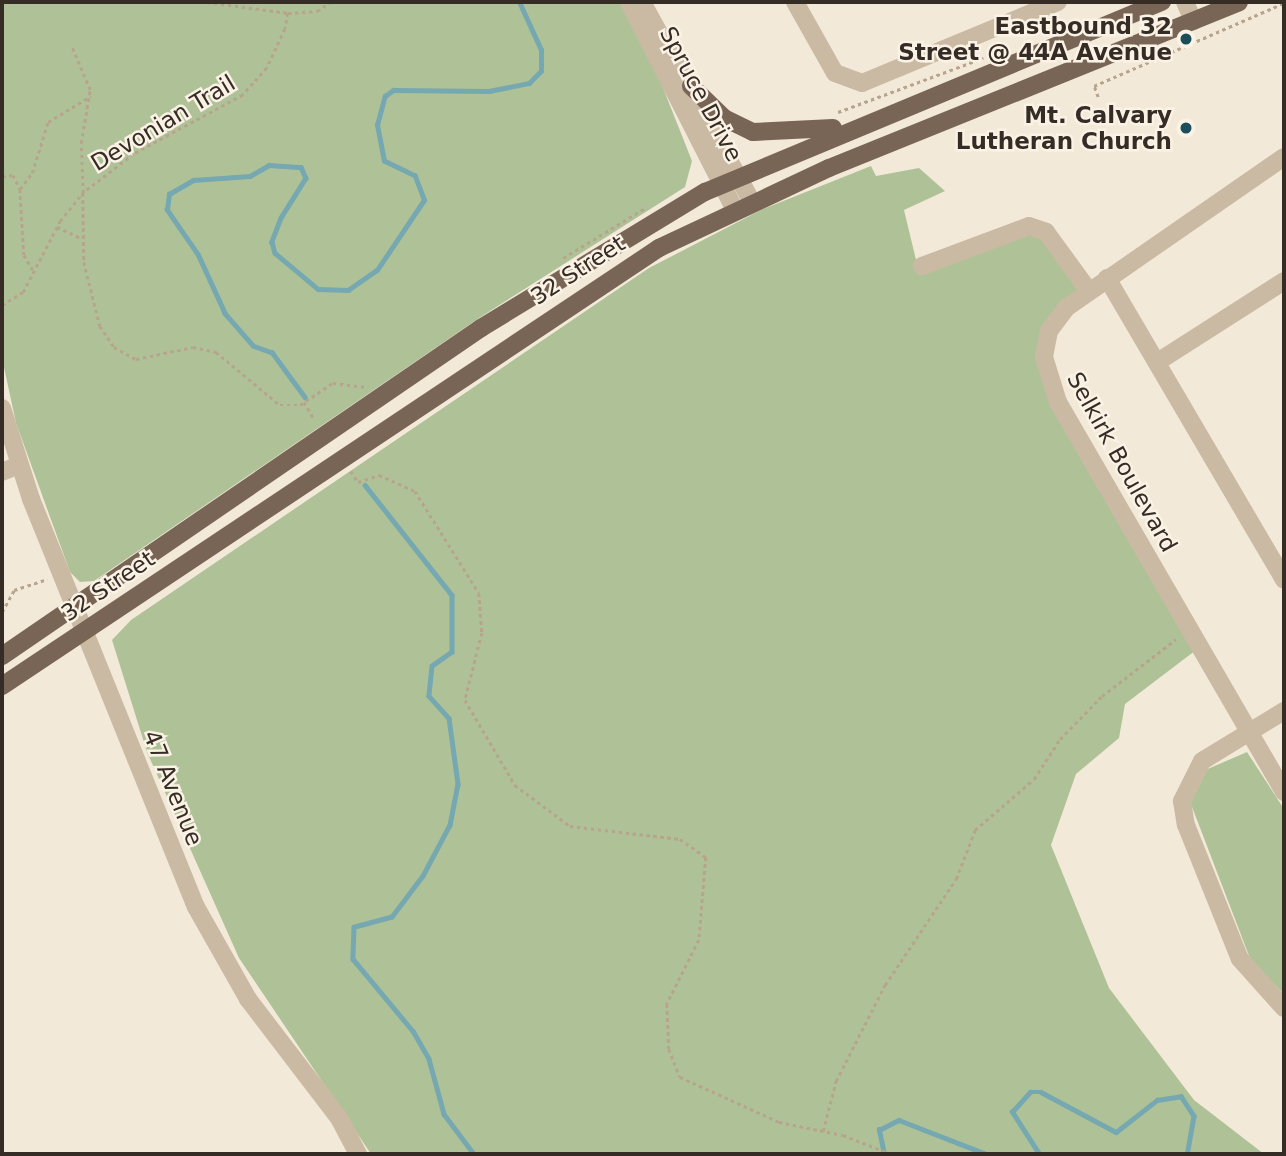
<!DOCTYPE html>
<html>
<head>
<meta charset="utf-8">
<style>
  body { margin:0 }
  #map { position:relative; width:1286px; height:1156px; overflow:hidden; background:#f3e9d8; font-family:"DejaVu Sans",sans-serif }
  div>[style] { position:absolute }
  .green>* { inset:0; background:#afc297 }
  .stream>* { height:4.5px; margin:-2.25px; padding:0 2.25px; transform-origin:2.25px; border-radius:2.25px; background:#75a8b1 }
  .path>* { height:2.5px; margin-top:-1.25px; transform-origin:0; background:repeating-linear-gradient(90deg,#b7a48d 0 3.5px,transparent 0 7px) }
  .minor>* { height:18px; margin:-9px; padding:0 9px; transform-origin:9px; border-radius:9px; background:#cbbaa3 }
  .major>* { height:18px; margin:-9px; padding:0 9px; transform-origin:9px; border-radius:9px; background:#796555 }
  .dots>* { width:19px; height:19px; translate:-50% -50%; box-sizing:border-box; border:4px solid #faf2e4; border-radius:50% }
  span { translate:-50% -50%; white-space:nowrap; text-align:center; line-height:1.15; -webkit-text-stroke:5px #faf2e4; paint-order:stroke }
  .poi-label { font-size:23px; color:#362c26; font-weight:700 }
  .right { translate:-100% -50%; text-align:right }
  .street-label { font-size:23px; color:#362c26 }
  .frame { position:absolute; inset:0; border:4px solid #362c26; pointer-events:none }
</style>
</head>
<body>
<div id="map">
  <div class="green">
    <div style="clip-path:polygon(2px 2px,629px 2px,692px 161px,685px 187px,479px 318px,94px 581px,80px 582px,70px 572px,16px 423px,2px 358px)"></div>
    <div style="clip-path:polygon(871px 166px,876px 176px,919px 168px,945px 191px,904px 210px,918px 268px,1029px 226px,1089px 291px,1067px 307px,1044px 368px,1200px 647px,1125px 704px,1119px 738px,1076px 774px,1051px 845px,1109px 988px,1194px 1100px,1264px 1154px,371px 1154px,239px 958px,147px 752px,112px 640px,131px 620px,649px 268px,761px 210px)"></div>
    <div style="clip-path:polygon(1247px 752px,1284px 809px,1284px 994px,1251px 961px,1189px 799px,1203px 771px)"></div>
  </div>
  <div class="stream">
    <div style="left:305px;top:398px;width:56px;rotate:-126.3deg"></div>
    <div style="left:272px;top:353px;width:20px;rotate:-160deg"></div>
    <div style="left:253px;top:346px;width:43px;rotate:-131.2deg"></div>
    <div style="left:225px;top:314px;width:65px;rotate:-114.6deg"></div>
    <div style="left:198px;top:255px;width:55px;rotate:-124.6deg"></div>
    <div style="left:167px;top:210px;width:16px;rotate:-83deg"></div>
    <div style="left:169px;top:194px;width:28px;rotate:-30deg"></div>
    <div style="left:193px;top:180px;width:57px;rotate:-4deg"></div>
    <div style="left:250px;top:176px;width:22px;rotate:-30deg"></div>
    <div style="left:269px;top:165px;width:32px;rotate:4deg"></div>
    <div style="left:301px;top:167px;width:12px;rotate:66deg"></div>
    <div style="left:306px;top:178px;width:47px;rotate:122deg"></div>
    <div style="left:281px;top:218px;width:26px;rotate:111deg"></div>
    <div style="left:272px;top:242px;width:11px;rotate:75deg"></div>
    <div style="left:275px;top:253px;width:56px;rotate:39.9deg"></div>
    <div style="left:318px;top:289px;width:30px;rotate:2deg"></div>
    <div style="left:348px;top:290px;width:35px;rotate:-35deg"></div>
    <div style="left:377px;top:270px;width:84px;rotate:-56.1deg"></div>
    <div style="left:424px;top:200px;width:26px;rotate:-111deg"></div>
    <div style="left:415px;top:176px;width:34px;rotate:-154deg"></div>
    <div style="left:384px;top:161px;width:37px;rotate:-101deg"></div>
    <div style="left:377px;top:125px;width:30px;rotate:-75deg"></div>
    <div style="left:385px;top:96px;width:10px;rotate:-37deg"></div>
    <div style="left:393px;top:90px;width:96px;rotate:0.6deg"></div>
    <div style="left:489px;top:91px;width:41px;rotate:-11.3deg"></div>
    <div style="left:529px;top:83px;width:17px;rotate:-45deg"></div>
    <div style="left:541px;top:71px;width:21px;rotate:-90deg"></div>
    <div style="left:541px;top:50px;width:53px;rotate:-114.6deg"></div>
    <div style="left:365px;top:485px;width:140px;rotate:51.7deg"></div>
    <div style="left:452px;top:595px;width:57px;rotate:90deg"></div>
    <div style="left:452px;top:652px;width:24px;rotate:145deg"></div>
    <div style="left:432px;top:666px;width:30px;rotate:96deg"></div>
    <div style="left:429px;top:696px;width:30px;rotate:48deg"></div>
    <div style="left:449px;top:718px;width:67px;rotate:82.2deg"></div>
    <div style="left:458px;top:784px;width:42px;rotate:101deg"></div>
    <div style="left:450px;top:825px;width:58px;rotate:117.9deg"></div>
    <div style="left:423px;top:876px;width:51px;rotate:127.1deg"></div>
    <div style="left:392px;top:917px;width:39px;rotate:165deg"></div>
    <div style="left:354px;top:927px;width:32px;rotate:92deg"></div>
    <div style="left:353px;top:959px;width:94px;rotate:50.2deg"></div>
    <div style="left:413px;top:1031px;width:32px;rotate:60deg"></div>
    <div style="left:429px;top:1059px;width:57px;rotate:74.7deg"></div>
    <div style="left:444px;top:1114px;width:50px;rotate:53.1deg"></div>
    <div style="left:884px;top:1154px;width:25px;rotate:-102deg"></div>
    <div style="left:879px;top:1130px;width:22px;rotate:-27deg"></div>
    <div style="left:899px;top:1120px;width:93px;rotate:21.3deg"></div>
    <div style="left:1039px;top:1154px;width:50px;rotate:-122.7deg"></div>
    <div style="left:1012px;top:1112px;width:27px;rotate:-48deg"></div>
    <div style="left:1030px;top:1092px;width:11px"></div>
    <div style="left:1041px;top:1092px;width:85px;rotate:28.1deg"></div>
    <div style="left:1116px;top:1132px;width:52px;rotate:-38deg"></div>
    <div style="left:1157px;top:1100px;width:24px;rotate:-9deg"></div>
    <div style="left:1181px;top:1096px;width:24px;rotate:57deg"></div>
    <div style="left:1194px;top:1116px;width:39px;rotate:100deg"></div>
  </div>
  <div class="path">
    <div style="left:207px;top:2px;width:82px;rotate:7.7deg"></div>
    <div style="left:288px;top:13px;width:16px;rotate:101deg"></div>
    <div style="left:285px;top:29px;width:43px;rotate:114.8deg"></div>
    <div style="left:267px;top:68px;width:36px;rotate:132deg"></div>
    <div style="left:243px;top:95px;width:124px;rotate:151.6deg"></div>
    <div style="left:134px;top:154px;width:64px;rotate:142.6deg"></div>
    <div style="left:83px;top:193px;width:69px;rotate:89.2deg"></div>
    <div style="left:84px;top:262px;width:66px;rotate:76deg"></div>
    <div style="left:100px;top:326px;width:25px;rotate:56deg"></div>
    <div style="left:114px;top:347px;width:25px;rotate:29deg"></div>
    <div style="left:136px;top:359px;width:58px;rotate:-11.9deg"></div>
    <div style="left:193px;top:347px;width:24px;rotate:12deg"></div>
    <div style="left:216px;top:352px;width:83px;rotate:39.6deg"></div>
    <div style="left:280px;top:405px;width:20px"></div>
    <div style="left:300px;top:405px;width:40px;rotate:-34deg"></div>
    <div style="left:333px;top:383px;width:33px;rotate:7deg"></div>
    <div style="left:288px;top:13px;width:29px;rotate:-4deg"></div>
    <div style="left:317px;top:11px;width:17px;rotate:-33deg"></div>
    <div style="left:1098px;top:97px;width:12px;rotate:-110deg"></div>
    <div style="left:1094px;top:86px;width:207px;rotate:-23.6deg"></div>
    <div style="left:838px;top:112px;width:155px;rotate:-20.4deg"></div>
    <div style="left:2px;top:176px;width:11px;rotate:-5deg"></div>
    <div style="left:13px;top:175px;width:16px;rotate:63deg"></div>
    <div style="left:20px;top:189px;width:66px;rotate:86.5deg"></div>
    <div style="left:24px;top:255px;width:17px;rotate:59deg"></div>
    <div style="left:20px;top:189px;width:20px;rotate:-53deg"></div>
    <div style="left:32px;top:173px;width:53px;rotate:-72.6deg"></div>
    <div style="left:48px;top:122px;width:50px;rotate:-31.2deg"></div>
    <div style="left:57px;top:227px;width:26px;rotate:25deg"></div>
    <div style="left:563px;top:258px;width:98px;rotate:-31.3deg"></div>
    <div style="left:2px;top:305px;width:25px;rotate:-32deg"></div>
    <div style="left:23px;top:292px;width:80px;rotate:-62.5deg"></div>
    <div style="left:60px;top:221px;width:36px;rotate:-51deg"></div>
    <div style="left:83px;top:193px;width:50px;rotate:-92.3deg"></div>
    <div style="left:81px;top:143px;width:54px;rotate:-80.4deg"></div>
    <div style="left:90px;top:90px;width:49px;rotate:-112.9deg"></div>
    <div style="left:304px;top:402px;width:21px;rotate:59deg"></div>
    <div style="left:351px;top:471px;width:13px;rotate:58deg"></div>
    <div style="left:358px;top:482px;width:22px;rotate:-18deg"></div>
    <div style="left:379px;top:475px;width:39px;rotate:24deg"></div>
    <div style="left:415px;top:491px;width:120px;rotate:57.9deg"></div>
    <div style="left:479px;top:593px;width:40px;rotate:85.7deg"></div>
    <div style="left:482px;top:633px;width:69px;rotate:104.2deg"></div>
    <div style="left:465px;top:700px;width:99px;rotate:59.5deg"></div>
    <div style="left:515px;top:785px;width:69px;rotate:36.7deg"></div>
    <div style="left:570px;top:826px;width:111px;rotate:6.7deg"></div>
    <div style="left:680px;top:839px;width:32px;rotate:35deg"></div>
    <div style="left:706px;top:857px;width:83px;rotate:94.8deg"></div>
    <div style="left:699px;top:940px;width:72px;rotate:116.6deg"></div>
    <div style="left:667px;top:1004px;width:45px;rotate:87.5deg"></div>
    <div style="left:669px;top:1049px;width:30px;rotate:69deg"></div>
    <div style="left:680px;top:1077px;width:109px;rotate:24.4deg"></div>
    <div style="left:779px;top:1122px;width:65px;rotate:11.5deg"></div>
    <div style="left:843px;top:1135px;width:52px;rotate:21.6deg"></div>
    <div style="left:2px;top:612px;width:25px;rotate:-61deg"></div>
    <div style="left:14px;top:590px;width:35px;rotate:-18deg"></div>
    <div style="left:823px;top:1131px;width:52px;rotate:-75.4deg"></div>
    <div style="left:836px;top:1081px;width:108px;rotate:-63deg"></div>
    <div style="left:885px;top:985px;width:128px;rotate:-56.2deg"></div>
    <div style="left:956px;top:879px;width:53px;rotate:-68.8deg"></div>
    <div style="left:975px;top:830px;width:78px;rotate:-40.8deg"></div>
    <div style="left:1034px;top:779px;width:48px;rotate:-57deg"></div>
    <div style="left:1060px;top:739px;width:60px;rotate:-45.7deg"></div>
    <div style="left:1102px;top:696px;width:93px;rotate:-37.6deg"></div>
  </div>
  <div class="minor">
    <div style="left:629px;top:2px;width:231px;rotate:63deg"></div>
    <div style="left:642px;top:2px;width:226px;rotate:61.2deg"></div>
    <div style="left:795px;top:2px;width:81px;rotate:60.6deg"></div>
    <div style="left:835px;top:73px;width:29px;rotate:20deg"></div>
    <div style="left:862px;top:83px;width:212px;rotate:-22.5deg"></div>
    <div style="left:1185px;top:2px;width:21px;rotate:67deg"></div>
    <div style="left:1284px;top:157px;width:264px;rotate:145.3deg"></div>
    <div style="left:1067px;top:307px;width:30px;rotate:127deg"></div>
    <div style="left:1049px;top:331px;width:26px;rotate:101deg"></div>
    <div style="left:1044px;top:357px;width:47px;rotate:72.7deg"></div>
    <div style="left:1058px;top:402px;width:451px;rotate:59.9deg"></div>
    <div style="left:922px;top:266px;width:114px;rotate:-20.5deg"></div>
    <div style="left:1029px;top:226px;width:18px;rotate:19deg"></div>
    <div style="left:1046px;top:232px;width:73px;rotate:53.9deg"></div>
    <div style="left:1107px;top:278px;width:350px;rotate:59.6deg"></div>
    <div style="left:1159px;top:361px;width:148px;rotate:-32.6deg"></div>
    <div style="left:2px;top:408px;width:96px;rotate:72.3deg"></div>
    <div style="left:31px;top:499px;width:440px;rotate:68deg"></div>
    <div style="left:196px;top:907px;width:106px;rotate:60.5deg"></div>
    <div style="left:248px;top:999px;width:150px;rotate:52.6deg"></div>
    <div style="left:339px;top:1118px;width:41px;rotate:62.2deg"></div>
    <div style="left:2px;top:472px;width:18px;rotate:-22deg"></div>
    <div style="left:1284px;top:711px;width:96px;rotate:148.6deg"></div>
    <div style="left:1202px;top:761px;width:45px;rotate:116.6deg"></div>
    <div style="left:1182px;top:801px;width:24px;rotate:81deg"></div>
    <div style="left:1186px;top:825px;width:144px;rotate:68.1deg"></div>
    <div style="left:1240px;top:959px;width:66px;rotate:48.1deg"></div>
  </div>
  <div class="major">
    <div style="left:691px;top:86px;width:46px;rotate:44.1deg"></div>
    <div style="left:724px;top:118px;width:32px;rotate:26deg"></div>
    <div style="left:753px;top:132px;width:80px;rotate:-2.9deg"></div>
    <div style="left:2px;top:656px;width:581px;rotate:-34.4deg"></div>
    <div style="left:481px;top:328px;width:262px;rotate:-31.3deg"></div>
    <div style="left:705px;top:192px;width:495px;rotate:-22.6deg"></div>
    <div style="left:2px;top:686px;width:790px;rotate:-33.69deg"></div>
    <div style="left:659px;top:248px;width:188px;rotate:-25.2deg"></div>
    <div style="left:829px;top:168px;width:442px;rotate:-22deg"></div>
  </div>
  <div class="dots">
    <div style="left:1186px;top:39px;background:#194e5a"></div>
    <div style="left:1186px;top:128px;background:#194e5a"></div>
  </div>
  <div class="poi-label">
    <span class="right" style="left:1172px;top:39px">Eastbound 32<br>Street @ 44A Avenue</span>
    <span class="right" style="left:1172px;top:128px">Mt. Calvary<br>Lutheran Church</span>
  </div>
  <div class="street-label">
    <span style="left:701px;top:94px;rotate:62deg">Spruce Drive</span>
    <span style="left:163px;top:123px;rotate:-31deg">Devonian Trail</span>
    <span style="left:578px;top:270px;rotate:-33deg">32 Street</span>
    <span style="left:1122px;top:462px;rotate:61deg">Selkirk Boulevard</span>
    <span style="left:108px;top:586px;rotate:-34deg">32 Street</span>
    <span style="left:173px;top:788px;rotate:68deg">47 Avenue</span>
  </div>
  <div class="frame"></div>
</div>
</body>
</html>
